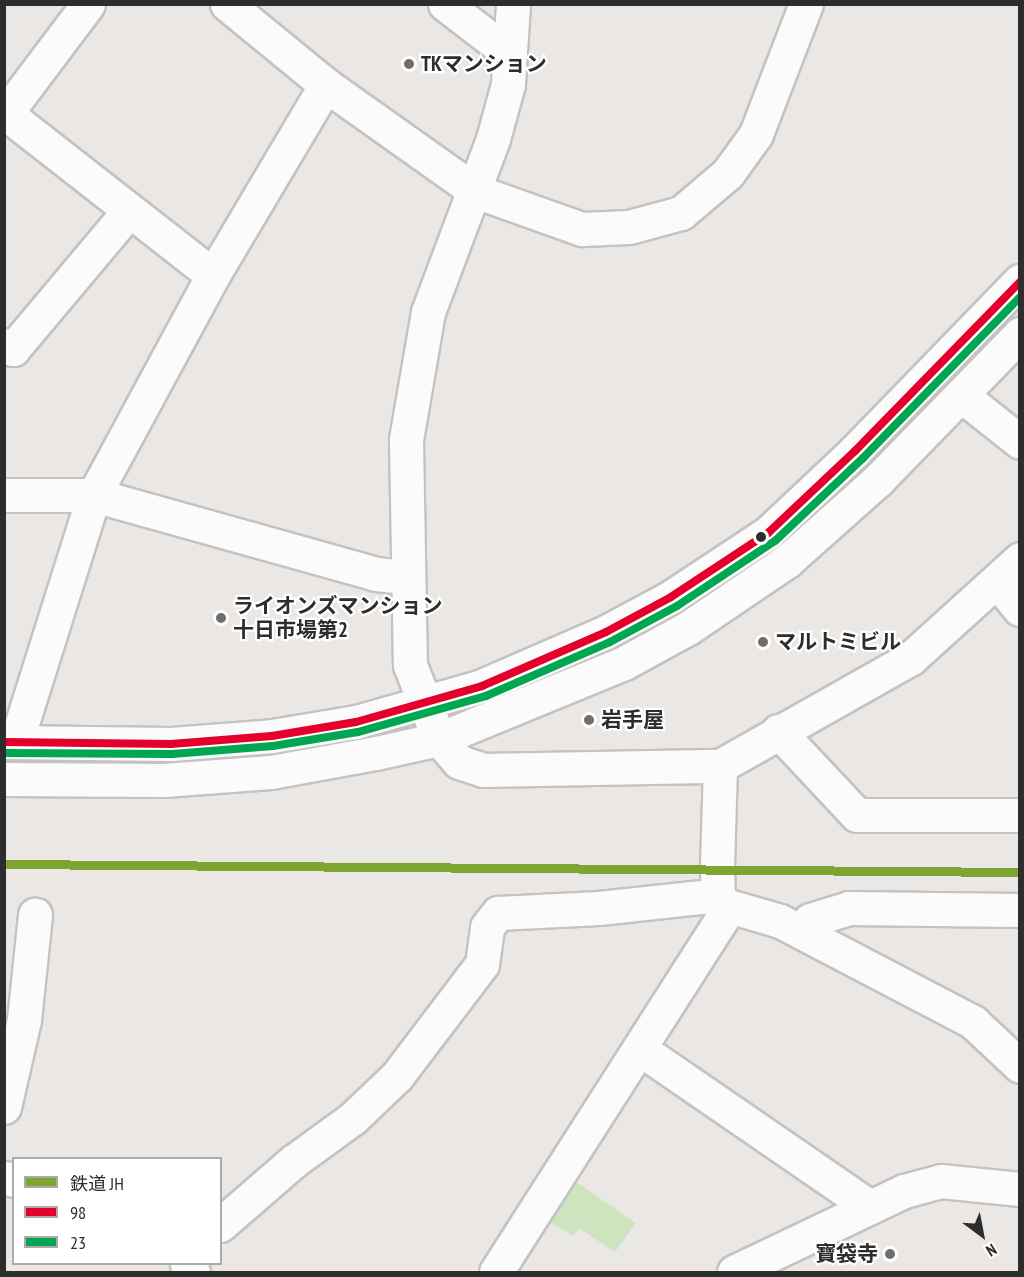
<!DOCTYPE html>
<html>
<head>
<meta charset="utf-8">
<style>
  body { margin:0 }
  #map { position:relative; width:1024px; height:1277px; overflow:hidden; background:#eae7e4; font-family:"PT Sans Narrow","Noto Sans JP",sans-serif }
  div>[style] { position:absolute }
  .green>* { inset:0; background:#cde4be }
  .roads { filter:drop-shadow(2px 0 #c4c3c3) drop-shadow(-2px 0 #c4c3c3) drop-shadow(0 2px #c4c3c3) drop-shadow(0 -2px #c4c3c3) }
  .minor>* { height:33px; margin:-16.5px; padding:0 16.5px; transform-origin:16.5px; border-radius:16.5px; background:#fcfbfb }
  .bus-1>* { height:8px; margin:-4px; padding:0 4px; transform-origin:4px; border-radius:4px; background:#e4002b }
  .bus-2>* { height:8px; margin:-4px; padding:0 4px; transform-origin:4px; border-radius:4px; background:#00a651 }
  .rail-1>* { height:9px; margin:-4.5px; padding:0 4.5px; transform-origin:4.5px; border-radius:4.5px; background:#7fa531 }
  .dots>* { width:16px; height:16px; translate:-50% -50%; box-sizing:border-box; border:3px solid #fff; border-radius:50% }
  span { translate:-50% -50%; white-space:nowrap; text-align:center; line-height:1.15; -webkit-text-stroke:4.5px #fff; paint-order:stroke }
  .poi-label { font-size:21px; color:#2d2d2d; font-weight:700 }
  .left { translate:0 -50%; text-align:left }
  .right { translate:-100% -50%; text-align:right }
  .frame { position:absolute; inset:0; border:6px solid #2d2d2d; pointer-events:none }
  .legend { position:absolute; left:12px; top:1157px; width:210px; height:108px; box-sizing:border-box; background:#fff; border:2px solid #ababab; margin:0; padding:8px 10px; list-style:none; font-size:18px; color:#2d2d2d }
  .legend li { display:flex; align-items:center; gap:12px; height:30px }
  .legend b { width:30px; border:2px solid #ababab }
  .north { position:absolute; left:952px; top:1205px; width:60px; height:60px; -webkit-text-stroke:4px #fff; paint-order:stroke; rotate:148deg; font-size:16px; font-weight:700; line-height:24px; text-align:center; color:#2d2d2d }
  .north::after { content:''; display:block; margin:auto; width:21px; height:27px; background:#2d2d2d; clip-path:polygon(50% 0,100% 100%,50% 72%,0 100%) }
</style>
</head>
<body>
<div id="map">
  <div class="green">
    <div style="clip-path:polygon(570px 1178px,636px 1223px,615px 1252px,579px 1228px,573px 1236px,545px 1219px)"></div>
  </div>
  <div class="roads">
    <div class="minor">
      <div style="left:227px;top:4px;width:128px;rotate:39.3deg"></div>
      <div style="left:326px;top:85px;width:183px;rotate:35.4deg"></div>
      <div style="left:475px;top:191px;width:114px;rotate:19.6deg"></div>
      <div style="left:582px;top:229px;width:47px;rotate:-2.4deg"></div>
      <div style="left:629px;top:227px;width:54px;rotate:-15.1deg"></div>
      <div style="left:681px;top:213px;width:62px;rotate:-40.4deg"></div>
      <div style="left:728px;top:173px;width:48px;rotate:-54.3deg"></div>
      <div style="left:756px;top:134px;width:139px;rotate:-69deg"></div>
      <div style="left:445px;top:4px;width:82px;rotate:37.6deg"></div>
      <div style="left:513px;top:4px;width:80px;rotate:93.6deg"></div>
      <div style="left:508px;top:84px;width:57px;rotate:105.3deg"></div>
      <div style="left:493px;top:139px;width:185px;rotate:110.6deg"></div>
      <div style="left:428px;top:312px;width:130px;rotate:99.8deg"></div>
      <div style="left:406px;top:440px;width:225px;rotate:89deg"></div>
      <div style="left:410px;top:665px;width:79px;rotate:68.6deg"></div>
      <div style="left:439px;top:739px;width:30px;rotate:49deg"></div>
      <div style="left:459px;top:762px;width:25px;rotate:18deg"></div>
      <div style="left:483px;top:770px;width:237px;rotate:-1deg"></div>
      <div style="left:720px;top:766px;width:103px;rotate:91.7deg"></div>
      <div style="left:717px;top:869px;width:26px;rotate:88deg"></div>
      <div style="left:718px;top:895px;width:10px;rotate:66deg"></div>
      <div style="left:722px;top:904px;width:60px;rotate:16.3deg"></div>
      <div style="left:780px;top:921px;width:218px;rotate:27.6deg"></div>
      <div style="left:973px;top:1022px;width:64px;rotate:43.1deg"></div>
      <div style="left:4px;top:112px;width:265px;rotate:38deg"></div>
      <div style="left:6px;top:113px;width:136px;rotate:-53deg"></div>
      <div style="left:4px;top:345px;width:10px;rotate:24deg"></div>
      <div style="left:13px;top:349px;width:180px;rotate:-50deg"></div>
      <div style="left:961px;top:395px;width:75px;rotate:38.5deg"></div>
      <div style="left:4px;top:495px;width:90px"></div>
      <div style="left:94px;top:495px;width:293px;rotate:15.6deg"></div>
      <div style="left:376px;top:574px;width:31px;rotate:6deg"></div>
      <div style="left:997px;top:581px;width:36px;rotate:51deg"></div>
      <div style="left:778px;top:731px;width:115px;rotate:46.8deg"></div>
      <div style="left:857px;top:815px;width:163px"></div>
      <div style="left:4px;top:742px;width:167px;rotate:0.7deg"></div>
      <div style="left:171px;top:744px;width:101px;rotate:-4.5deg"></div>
      <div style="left:272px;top:736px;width:85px;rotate:-9.5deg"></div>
      <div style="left:356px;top:722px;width:131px;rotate:-15.9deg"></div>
      <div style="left:482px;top:686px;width:135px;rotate:-23.5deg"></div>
      <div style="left:606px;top:632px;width:74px;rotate:-28.3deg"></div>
      <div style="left:671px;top:597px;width:116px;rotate:-33.4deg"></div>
      <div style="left:768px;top:533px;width:120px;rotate:-43.3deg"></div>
      <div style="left:855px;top:451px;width:237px;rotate:-45.9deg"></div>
      <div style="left:16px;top:742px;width:259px;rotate:-72.5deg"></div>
      <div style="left:94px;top:495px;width:250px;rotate:-61.6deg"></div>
      <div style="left:213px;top:275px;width:221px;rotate:-59.3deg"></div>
      <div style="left:720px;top:766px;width:219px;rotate:-29.5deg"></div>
      <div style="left:911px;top:658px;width:147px;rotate:-42.2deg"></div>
      <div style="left:4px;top:779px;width:160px;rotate:0.4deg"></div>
      <div style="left:164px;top:780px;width:107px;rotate:-4.3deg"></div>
      <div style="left:271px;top:772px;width:107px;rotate:-10.3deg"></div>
      <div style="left:376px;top:753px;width:65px;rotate:-12.5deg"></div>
      <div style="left:439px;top:739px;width:200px;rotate:-22.3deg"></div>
      <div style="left:624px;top:663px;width:73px;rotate:-28.7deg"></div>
      <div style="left:688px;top:628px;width:120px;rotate:-34.1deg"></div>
      <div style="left:787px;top:561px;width:122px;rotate:-41.7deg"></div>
      <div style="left:878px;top:480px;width:204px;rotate:-45.8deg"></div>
      <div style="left:802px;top:932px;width:14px;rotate:-56deg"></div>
      <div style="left:810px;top:920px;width:41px;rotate:-17.1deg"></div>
      <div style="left:849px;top:908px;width:171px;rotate:0.7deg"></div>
      <div style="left:640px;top:1049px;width:279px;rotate:34.5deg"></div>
      <div style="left:4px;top:1107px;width:89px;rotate:-77.1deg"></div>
      <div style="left:24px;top:1020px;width:106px;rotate:-84deg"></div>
      <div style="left:4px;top:1178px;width:10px;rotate:11deg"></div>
      <div style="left:220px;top:1225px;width:98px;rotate:-40.9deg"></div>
      <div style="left:294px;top:1161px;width:73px;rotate:-36.1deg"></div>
      <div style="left:353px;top:1118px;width:61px;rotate:-43.7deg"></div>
      <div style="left:397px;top:1076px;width:141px;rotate:-52.8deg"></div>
      <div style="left:482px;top:964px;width:37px;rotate:-82deg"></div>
      <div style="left:487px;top:927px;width:18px;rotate:-52deg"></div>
      <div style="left:498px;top:913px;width:101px;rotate:-2.8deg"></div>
      <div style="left:599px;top:908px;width:120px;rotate:-6.2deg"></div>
      <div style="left:187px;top:1264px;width:10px;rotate:53deg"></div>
      <div style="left:496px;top:1272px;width:431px;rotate:-57.4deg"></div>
      <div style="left:734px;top:1272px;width:188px;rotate:-25.5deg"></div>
      <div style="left:904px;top:1191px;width:38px;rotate:-15deg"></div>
      <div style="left:941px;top:1181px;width:79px;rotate:5.8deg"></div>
    </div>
  </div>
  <div class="bus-1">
    <div style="left:4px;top:742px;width:167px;rotate:0.7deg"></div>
    <div style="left:171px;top:744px;width:101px;rotate:-4.5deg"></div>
    <div style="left:272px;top:736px;width:85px;rotate:-9.5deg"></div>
    <div style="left:356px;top:722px;width:131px;rotate:-15.9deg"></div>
    <div style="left:482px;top:686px;width:135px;rotate:-23.5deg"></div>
    <div style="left:606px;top:632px;width:74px;rotate:-28.3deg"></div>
    <div style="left:671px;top:597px;width:116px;rotate:-33.4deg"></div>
    <div style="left:768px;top:533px;width:120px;rotate:-43.3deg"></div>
    <div style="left:855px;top:451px;width:236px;rotate:-45.7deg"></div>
  </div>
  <div class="bus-2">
    <div style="left:4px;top:753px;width:168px;rotate:0.3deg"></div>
    <div style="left:172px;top:754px;width:101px;rotate:-4.5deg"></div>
    <div style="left:273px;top:746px;width:86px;rotate:-9.4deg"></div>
    <div style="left:358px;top:732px;width:133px;rotate:-15.7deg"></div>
    <div style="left:486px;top:696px;width:135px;rotate:-23.5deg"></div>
    <div style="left:610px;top:642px;width:76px;rotate:-28.2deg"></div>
    <div style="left:677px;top:606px;width:118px;rotate:-33.6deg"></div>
    <div style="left:775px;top:541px;width:121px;rotate:-43.3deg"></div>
    <div style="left:863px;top:458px;width:225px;rotate:-45.7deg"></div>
  </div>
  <div class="rail-1">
    <div style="left:4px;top:864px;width:1016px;rotate:0.45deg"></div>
  </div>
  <div class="dots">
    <div style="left:409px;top:64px;background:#6f6e6d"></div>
    <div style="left:761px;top:537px;background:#2d2d2d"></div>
    <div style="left:221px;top:618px;background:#6f6e6d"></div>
    <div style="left:763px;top:642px;background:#6f6e6d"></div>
    <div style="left:589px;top:720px;background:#6f6e6d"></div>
    <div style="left:890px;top:1254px;background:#6f6e6d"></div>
  </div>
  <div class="poi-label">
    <span class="left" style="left:421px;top:64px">TKマンション</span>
    <span class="left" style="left:233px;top:618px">ライオンズマンション<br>十日市場第2</span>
    <span class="left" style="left:775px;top:642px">マルトミビル</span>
    <span class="left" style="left:601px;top:720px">岩手屋</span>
    <span class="right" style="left:878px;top:1254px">寶袋寺</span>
  </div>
  <div class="frame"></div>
  <ul class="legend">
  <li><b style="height:8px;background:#7fa531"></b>鉄道 JH</li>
  <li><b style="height:8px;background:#e4002b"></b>98</li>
  <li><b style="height:8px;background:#00a651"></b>23</li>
  </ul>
  <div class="north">N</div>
</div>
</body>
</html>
